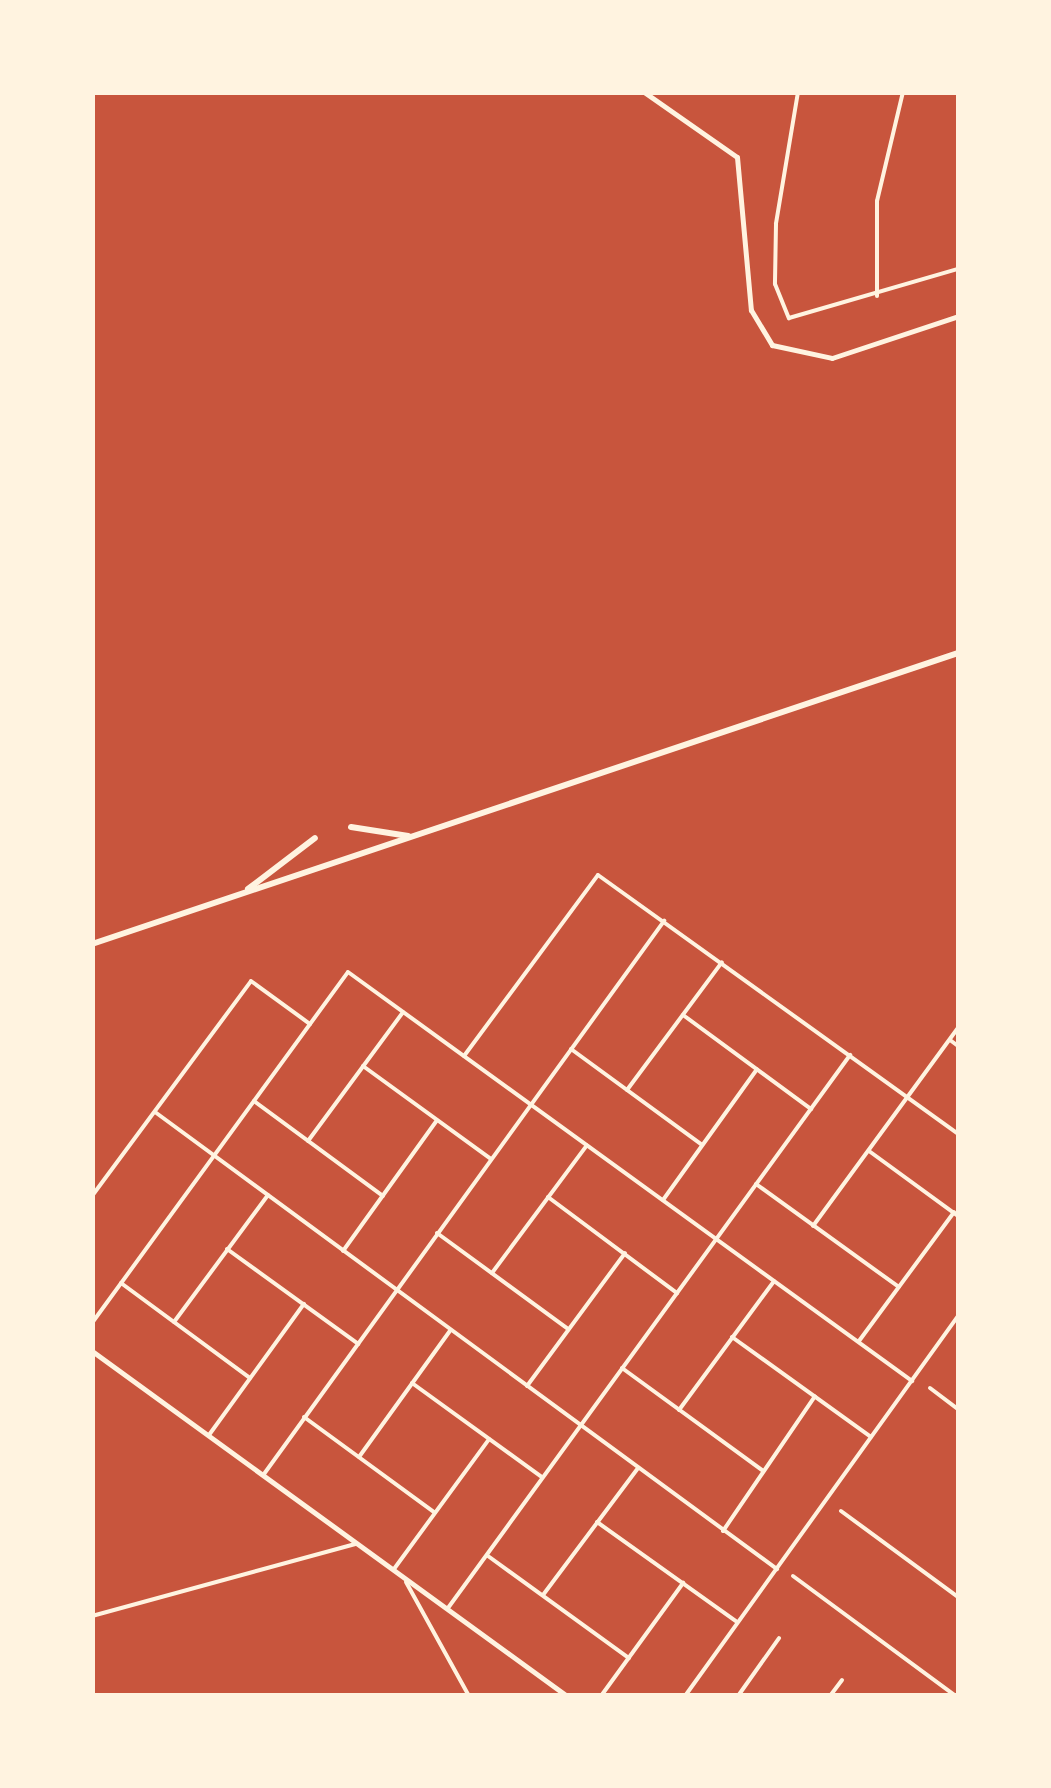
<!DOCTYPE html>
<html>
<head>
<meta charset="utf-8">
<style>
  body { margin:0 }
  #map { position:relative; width:1051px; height:1788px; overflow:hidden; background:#c8553d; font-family:"IBM Plex Sans",sans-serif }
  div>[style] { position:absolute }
  .minor>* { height:4px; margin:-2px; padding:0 2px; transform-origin:2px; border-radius:2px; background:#fff3e0 }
  .tertiary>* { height:5px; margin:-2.5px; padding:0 2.5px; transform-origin:2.5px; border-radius:2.5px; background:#fff3e0 }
  .trunk>* { height:6px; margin:-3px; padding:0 3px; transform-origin:3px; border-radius:3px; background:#fff3e0 }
  span { translate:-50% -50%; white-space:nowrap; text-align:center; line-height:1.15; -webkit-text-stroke:8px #fff3e0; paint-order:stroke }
  .frame { position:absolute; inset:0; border:95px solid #fff3e0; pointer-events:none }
</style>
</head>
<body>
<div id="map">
  <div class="minor">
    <div style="left:798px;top:92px;width:134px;rotate:99.5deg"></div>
    <div style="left:776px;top:224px;width:60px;rotate:91deg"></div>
    <div style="left:775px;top:284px;width:37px;rotate:68deg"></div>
    <div style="left:789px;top:318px;width:176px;rotate:-16.2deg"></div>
    <div style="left:877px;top:296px;width:95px;rotate:-90deg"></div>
    <div style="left:877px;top:201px;width:112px;rotate:-76.6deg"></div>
    <div style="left:683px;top:1015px;width:159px;rotate:36.3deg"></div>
    <div style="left:950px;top:1040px;width:10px;rotate:37deg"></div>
    <div style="left:571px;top:1049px;width:162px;rotate:36.2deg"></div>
    <div style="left:464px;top:1056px;width:225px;rotate:-53.5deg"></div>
    <div style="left:598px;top:875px;width:443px;rotate:35.7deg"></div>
    <div style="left:363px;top:1066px;width:158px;rotate:36deg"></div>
    <div style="left:627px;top:1090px;width:159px;rotate:-53.4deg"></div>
    <div style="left:254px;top:1101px;width:160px;rotate:36.4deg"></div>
    <div style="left:155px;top:1112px;width:772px;rotate:36.31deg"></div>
    <div style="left:308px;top:1141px;width:160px;rotate:-53.6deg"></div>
    <div style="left:869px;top:1151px;width:110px;rotate:36.1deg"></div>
    <div style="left:756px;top:1184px;width:176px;rotate:35.8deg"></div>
    <div style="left:92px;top:1196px;width:267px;rotate:-53.5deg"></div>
    <div style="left:251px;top:981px;width:73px;rotate:36.1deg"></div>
    <div style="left:548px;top:1197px;width:161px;rotate:36.7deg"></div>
    <div style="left:663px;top:1200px;width:161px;rotate:-54.3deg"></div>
    <div style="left:813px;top:1226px;width:245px;rotate:-53.8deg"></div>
    <div style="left:437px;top:1233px;width:161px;rotate:36.2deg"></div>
    <div style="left:227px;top:1249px;width:162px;rotate:35.9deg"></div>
    <div style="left:343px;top:1251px;width:161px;rotate:-54.3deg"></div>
    <div style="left:492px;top:1273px;width:159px;rotate:-53.4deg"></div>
    <div style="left:121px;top:1283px;width:160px;rotate:36.4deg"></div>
    <div style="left:174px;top:1322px;width:158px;rotate:-53.5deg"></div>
    <div style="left:92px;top:1323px;width:434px;rotate:-53.9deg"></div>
    <div style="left:348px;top:972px;width:697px;rotate:35.95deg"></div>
    <div style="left:732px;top:1337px;width:171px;rotate:35.7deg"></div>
    <div style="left:859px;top:1341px;width:160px;rotate:-53.6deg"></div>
    <div style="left:622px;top:1368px;width:175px;rotate:36.1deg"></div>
    <div style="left:412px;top:1383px;width:160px;rotate:35.9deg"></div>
    <div style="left:527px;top:1386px;width:165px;rotate:-53.6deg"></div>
    <div style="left:930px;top:1388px;width:35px;rotate:37deg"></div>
    <div style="left:679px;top:1410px;width:160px;rotate:-53.6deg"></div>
    <div style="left:304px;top:1417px;width:162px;rotate:36.2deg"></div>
    <div style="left:209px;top:1435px;width:162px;rotate:-54.1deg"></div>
    <div style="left:359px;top:1457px;width:155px;rotate:-54.2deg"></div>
    <div style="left:264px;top:1474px;width:683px;rotate:-54.12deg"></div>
    <div style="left:841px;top:1511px;width:145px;rotate:36.3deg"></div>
    <div style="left:597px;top:1522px;width:171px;rotate:35.5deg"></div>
    <div style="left:723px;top:1531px;width:163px;rotate:-55.7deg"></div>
    <div style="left:488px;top:1556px;width:174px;rotate:35.9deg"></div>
    <div style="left:394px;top:1569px;width:161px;rotate:-53.8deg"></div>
    <div style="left:793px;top:1576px;width:202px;rotate:36.4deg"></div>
    <div style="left:406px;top:1582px;width:130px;rotate:61.1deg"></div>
    <div style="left:543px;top:1595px;width:159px;rotate:-53.2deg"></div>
    <div style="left:448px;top:1608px;width:684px;rotate:-53.98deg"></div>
    <div style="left:92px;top:1616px;width:273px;rotate:-15.3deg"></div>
    <div style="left:601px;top:1696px;width:140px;rotate:-54deg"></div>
    <div style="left:685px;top:1696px;width:468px;rotate:-54.3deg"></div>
    <div style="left:738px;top:1696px;width:71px;rotate:-54.7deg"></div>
    <div style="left:830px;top:1696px;width:20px;rotate:-53deg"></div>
  </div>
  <div class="tertiary">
    <div style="left:644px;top:92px;width:113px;rotate:35deg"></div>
    <div style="left:737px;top:157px;width:154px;rotate:84.8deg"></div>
    <div style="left:751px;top:310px;width:41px;rotate:59deg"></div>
    <div style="left:772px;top:345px;width:61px;rotate:12.2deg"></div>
    <div style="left:832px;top:358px;width:133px;rotate:-18.4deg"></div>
    <div style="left:92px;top:1351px;width:587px;rotate:35.99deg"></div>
  </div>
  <div class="trunk">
    <div style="left:351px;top:827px;width:58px;rotate:9deg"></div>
    <div style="left:248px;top:889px;width:84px;rotate:-37.3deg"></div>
    <div style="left:92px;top:944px;width:914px;rotate:-18.57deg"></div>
  </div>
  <div class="frame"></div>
</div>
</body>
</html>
